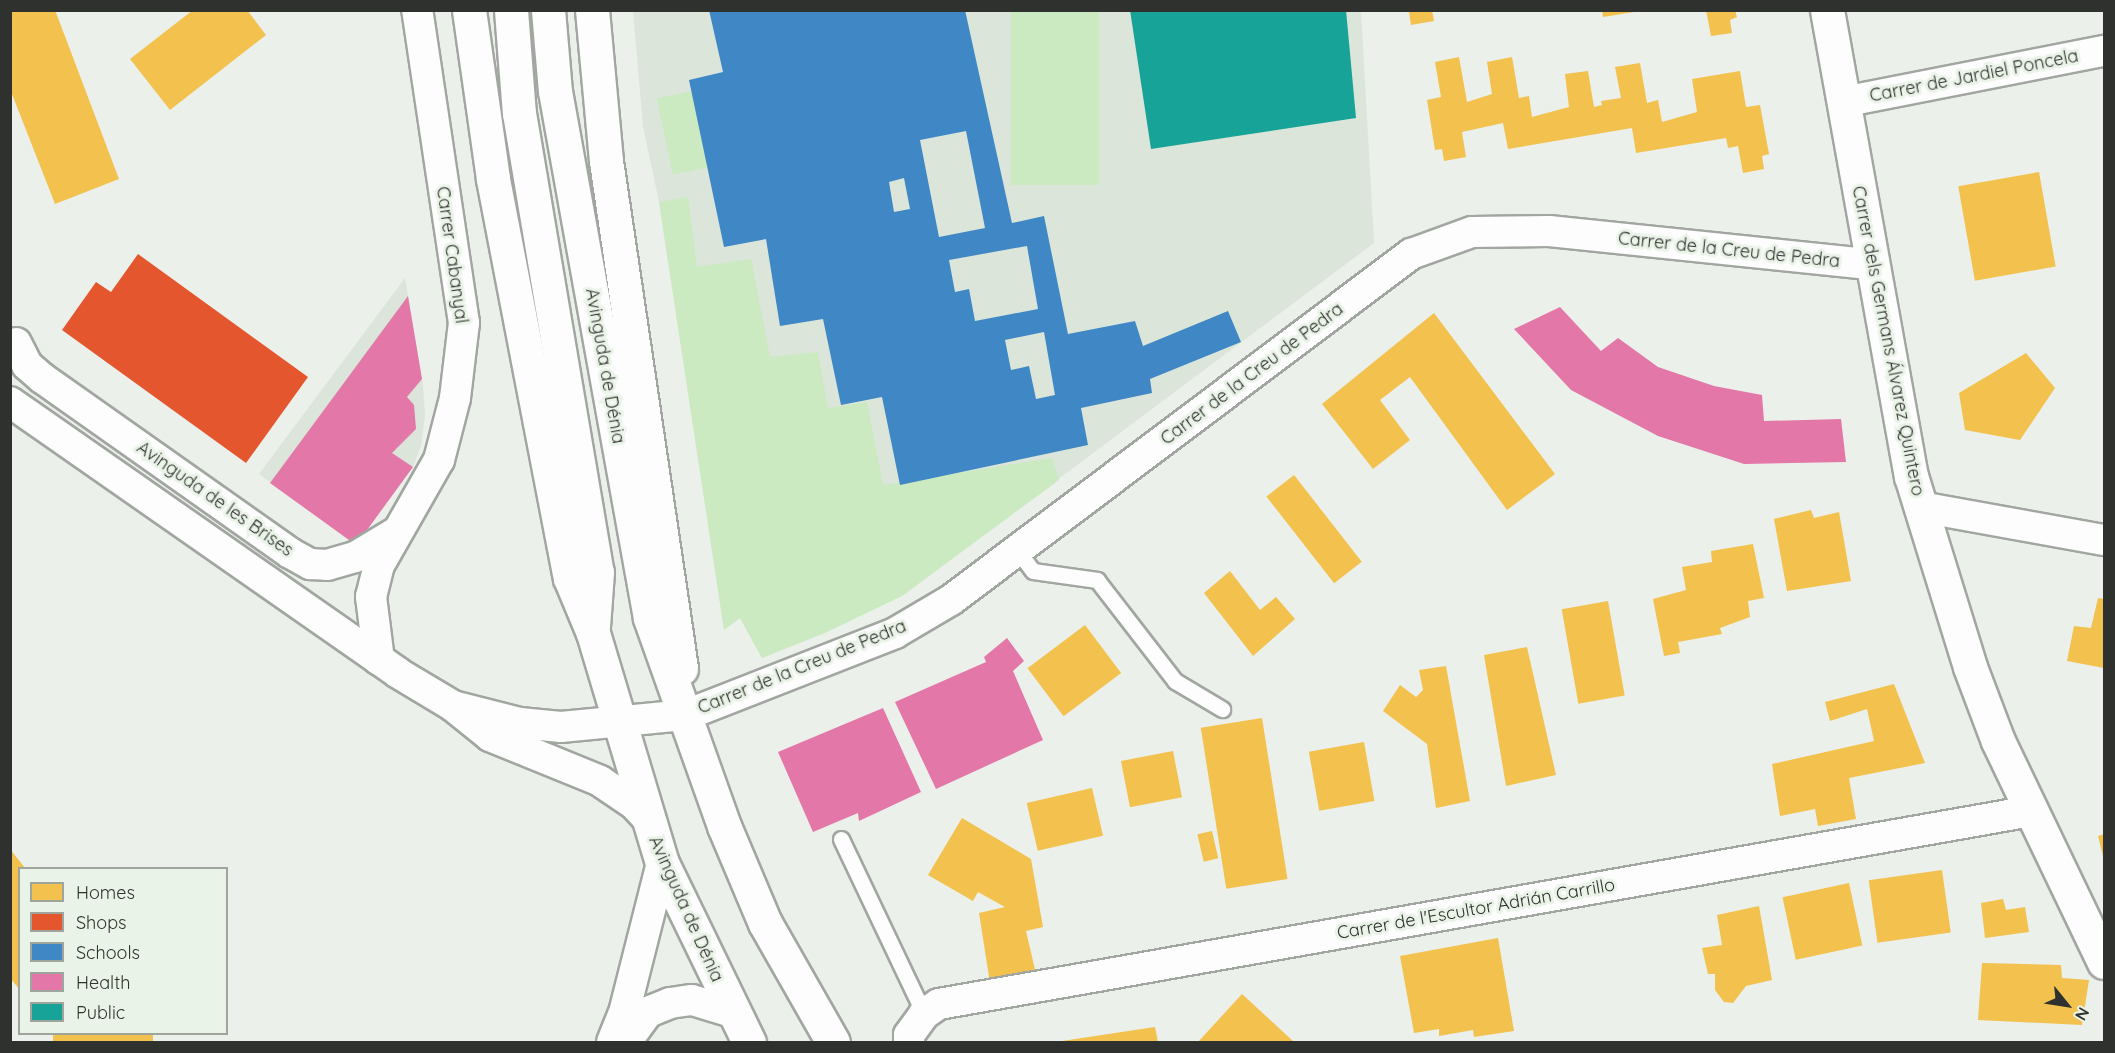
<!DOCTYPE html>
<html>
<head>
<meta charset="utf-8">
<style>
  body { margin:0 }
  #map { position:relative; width:2115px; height:1053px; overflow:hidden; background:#ebf0ea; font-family:Quicksand,sans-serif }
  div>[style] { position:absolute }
  .built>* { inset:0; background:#dbe5d9 }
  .green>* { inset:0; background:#cbeac1; transform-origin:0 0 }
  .homes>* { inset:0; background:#f2c14e; transform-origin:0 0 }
  .shops>* { inset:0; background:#e4572e }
  .schools>* { inset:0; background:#3f88c5 }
  .health>* { inset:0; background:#e377a8 }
  .public>* { inset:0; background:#17a398 }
  .roads { filter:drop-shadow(2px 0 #a2a6a1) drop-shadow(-2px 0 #a2a6a1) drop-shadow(0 2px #a2a6a1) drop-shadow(0 -2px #a2a6a1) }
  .lane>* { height:15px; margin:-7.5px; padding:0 7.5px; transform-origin:7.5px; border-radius:7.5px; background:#fcfdfc }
  .street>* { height:30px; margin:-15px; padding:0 15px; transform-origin:15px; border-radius:15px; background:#fcfdfc }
  .secondary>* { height:33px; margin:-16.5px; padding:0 16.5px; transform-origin:16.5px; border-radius:16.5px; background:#fcfdfc }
  .primary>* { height:33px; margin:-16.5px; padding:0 16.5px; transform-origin:16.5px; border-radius:16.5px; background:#fcfdfc }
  span { translate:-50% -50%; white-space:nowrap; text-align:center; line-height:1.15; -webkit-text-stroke:6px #eaf3e7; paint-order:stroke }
  .street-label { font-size:18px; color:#2e312d }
  .frame { position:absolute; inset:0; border:12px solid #2e312d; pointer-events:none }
  .legend { position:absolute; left:18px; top:867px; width:210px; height:168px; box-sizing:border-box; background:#eaf3e7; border:2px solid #9fa59d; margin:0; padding:8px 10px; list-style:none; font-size:18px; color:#2e312d }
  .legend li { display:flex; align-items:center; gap:12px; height:30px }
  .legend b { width:30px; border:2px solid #9fa59d }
  .north { position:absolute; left:2037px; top:975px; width:60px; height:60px; -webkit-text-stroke:4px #eaf3e7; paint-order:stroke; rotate:120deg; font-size:16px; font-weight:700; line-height:24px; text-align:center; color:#2e312d }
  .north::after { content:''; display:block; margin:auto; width:21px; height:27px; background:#2e312d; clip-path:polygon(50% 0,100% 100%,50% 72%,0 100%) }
</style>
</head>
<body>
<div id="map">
  <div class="built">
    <div style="clip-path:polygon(633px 11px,1361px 11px,1374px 243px,902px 596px,762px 658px,740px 618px,724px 629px,659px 202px,643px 126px)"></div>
    <div style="clip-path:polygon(405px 278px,423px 385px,425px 416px,421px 446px,413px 467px,356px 545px,259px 474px)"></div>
  </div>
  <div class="green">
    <div style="left:1011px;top:11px;width:88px;height:174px"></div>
    <div style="left:692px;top:91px;width:78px;height:36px;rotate:78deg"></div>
    <div style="clip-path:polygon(688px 197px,697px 267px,751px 259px,770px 357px,818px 352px,828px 408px,867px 402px,883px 485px,1052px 458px,1059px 480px,902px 596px,825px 633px,762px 658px,740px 618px,724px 630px,659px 202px)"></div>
  </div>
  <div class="homes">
    <div style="clip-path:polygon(10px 10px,55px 10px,119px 179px,55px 204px,10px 89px)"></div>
    <div style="clip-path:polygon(193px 10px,247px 10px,266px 35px,170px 110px,130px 59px)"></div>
    <div style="clip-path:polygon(1402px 10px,1432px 10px,1434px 21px,1411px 25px,1409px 12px)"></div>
    <div style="clip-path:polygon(1602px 10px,1634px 10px,1634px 12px,1603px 17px)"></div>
    <div style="clip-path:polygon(1706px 10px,1735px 10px,1737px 17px,1730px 20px,1732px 33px,1711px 36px)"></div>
    <div style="clip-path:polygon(1459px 57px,1467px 102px,1492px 94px,1487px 62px,1512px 57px,1519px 98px,1529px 96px,1532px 117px,1569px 107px,1565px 74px,1588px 71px,1594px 107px,1602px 105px,1601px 101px,1621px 98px,1615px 67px,1640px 63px,1647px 103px,1658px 100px,1662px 122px,1697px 112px,1692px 79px,1740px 71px,1746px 107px,1760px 105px,1769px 154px,1762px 156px,1764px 169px,1743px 173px,1738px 146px,1728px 148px,1726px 138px,1636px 153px,1632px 128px,1508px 149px,1503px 123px,1462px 132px,1466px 157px,1444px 161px,1442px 149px,1435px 150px,1427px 100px,1441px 97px,1435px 62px)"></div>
    <div style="left:2039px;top:172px;width:96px;height:82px;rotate:80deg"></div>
    <div style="clip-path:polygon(1434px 313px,1555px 474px,1507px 510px,1410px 377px,1380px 400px,1410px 440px,1373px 469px,1322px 404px)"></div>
    <div style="clip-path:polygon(2026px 353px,2055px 388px,2020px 440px,1965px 430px,1959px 393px)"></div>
    <div style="left:1294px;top:475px;width:110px;height:35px;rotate:52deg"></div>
    <div style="clip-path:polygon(1811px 510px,1814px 518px,1839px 512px,1851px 581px,1787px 591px,1774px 519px)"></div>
    <div style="clip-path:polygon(1753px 544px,1764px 598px,1748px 601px,1750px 617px,1720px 628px,1722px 634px,1678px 642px,1680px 653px,1664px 656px,1653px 599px,1686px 590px,1682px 567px,1712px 562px,1711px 551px)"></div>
    <div style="clip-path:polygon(1230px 571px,1260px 610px,1276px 597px,1295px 619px,1253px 656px,1204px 593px)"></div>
    <div style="clip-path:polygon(2098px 598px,2104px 599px,2104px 668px,2067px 661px,2074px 626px,2091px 628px)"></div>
    <div style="left:1608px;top:601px;width:96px;height:47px;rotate:80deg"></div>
    <div style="left:1085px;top:625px;width:60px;height:72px;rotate:53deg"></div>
    <div style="clip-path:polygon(1527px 647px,1556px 775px,1506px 786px,1484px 655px)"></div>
    <div style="clip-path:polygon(1446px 666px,1470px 801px,1436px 808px,1427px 744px,1383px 711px,1400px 685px,1416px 697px,1423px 690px,1419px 670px)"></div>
    <div style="clip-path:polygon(1894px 684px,1925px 763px,1849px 778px,1856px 819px,1818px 826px,1815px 809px,1780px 816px,1772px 764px,1874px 741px,1867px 709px,1830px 721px,1825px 702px)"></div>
    <div style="left:1262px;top:718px;width:163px;height:62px;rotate:81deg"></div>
    <div style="left:1364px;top:742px;width:60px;height:56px;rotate:80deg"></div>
    <div style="left:1173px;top:751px;width:47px;height:53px;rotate:79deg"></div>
    <div style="left:1092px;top:788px;width:49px;height:67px;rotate:77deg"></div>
    <div style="clip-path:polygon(962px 818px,1031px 859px,1043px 927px,1026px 931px,1036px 974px,990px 983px,979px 913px,1005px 907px,978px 892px,973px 901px,928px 875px)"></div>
    <div style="left:1212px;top:831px;width:28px;height:15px;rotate:77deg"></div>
    <div style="clip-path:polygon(2104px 834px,2104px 860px,2098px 836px)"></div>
    <div style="clip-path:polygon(10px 849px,25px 868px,20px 868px,20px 990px,10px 978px)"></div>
    <div style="left:1942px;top:870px;width:63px;height:74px;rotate:82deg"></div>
    <div style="left:1849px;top:883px;width:64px;height:68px;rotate:78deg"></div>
    <div style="clip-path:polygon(2003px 899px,2006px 910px,2025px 907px,2029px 932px,1985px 938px,1981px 903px)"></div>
    <div style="clip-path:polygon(1759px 906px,1772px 980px,1746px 986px,1733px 1003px,1724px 1002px,1715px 990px,1715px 974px,1708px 974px,1702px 948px,1722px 945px,1717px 915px)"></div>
    <div style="clip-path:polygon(1498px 938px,1514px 1031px,1474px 1037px,1473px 1030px,1439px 1036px,1439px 1029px,1414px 1033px,1400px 956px)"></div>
    <div style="clip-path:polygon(1982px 963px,2061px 965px,2062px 978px,2089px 980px,2082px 1025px,1978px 1020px)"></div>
    <div style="clip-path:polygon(1242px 994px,1294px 1042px,1198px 1042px)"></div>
    <div style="clip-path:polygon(1155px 1027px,1158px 1042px,1062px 1042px,1062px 1041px)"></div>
    <div style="left:53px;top:1034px;width:100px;height:11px"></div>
  </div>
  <div class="shops">
    <div style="clip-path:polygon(138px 254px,308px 377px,246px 463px,62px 330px,96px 282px,111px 292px)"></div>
  </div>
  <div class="schools">
    <div style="clip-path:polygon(evenodd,709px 10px,965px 10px,1012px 223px,1044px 216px,1068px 334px,1135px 321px,1143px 346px,1228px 311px,1241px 342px,1150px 379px,1152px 393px,1081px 408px,1088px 445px,900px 485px,882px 397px,841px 405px,823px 319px,780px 326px,766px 239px,724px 247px,689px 80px,723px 72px,709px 10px,966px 131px,985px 228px,939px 237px,920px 140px,966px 131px,709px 10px,904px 178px,910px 209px,894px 212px,889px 182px,904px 178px,709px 10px,1027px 246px,1038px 309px,975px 321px,969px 289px,955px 292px,949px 260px,1027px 246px,709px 10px,1044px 332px,1055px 395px,1036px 399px,1029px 366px,1011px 370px,1005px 340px,1044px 332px)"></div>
  </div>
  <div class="health">
    <div style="clip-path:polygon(408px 296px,422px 379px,407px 397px,414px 405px,416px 429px,392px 453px,413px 467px,356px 545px,270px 483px)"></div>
    <div style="clip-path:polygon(1560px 307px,1601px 351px,1618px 338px,1658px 367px,1714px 386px,1762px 395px,1764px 421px,1841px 419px,1846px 462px,1744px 464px,1658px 436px,1571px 390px,1514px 329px)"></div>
    <div style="clip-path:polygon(1007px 638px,1024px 661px,1013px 671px,1043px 740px,936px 789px,895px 702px,986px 662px,984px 657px)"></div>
    <div style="clip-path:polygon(883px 708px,921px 792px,859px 821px,858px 813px,813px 832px,778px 752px)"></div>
  </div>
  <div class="public">
    <div style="clip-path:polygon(1130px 10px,1346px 10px,1356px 118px,1151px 149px)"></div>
  </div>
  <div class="roads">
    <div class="lane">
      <div style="left:1017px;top:550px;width:26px;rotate:53deg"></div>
      <div style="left:1033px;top:571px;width:65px;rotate:8deg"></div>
      <div style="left:1097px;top:580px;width:128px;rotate:52.3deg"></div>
      <div style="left:1175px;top:681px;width:55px;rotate:30.8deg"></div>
      <div style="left:841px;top:839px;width:194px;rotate:64.6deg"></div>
    </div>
    <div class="street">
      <div style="left:1843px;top:102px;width:266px;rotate:-11.1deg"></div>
      <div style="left:16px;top:343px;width:25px;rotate:63deg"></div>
      <div style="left:27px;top:365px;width:20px;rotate:41deg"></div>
      <div style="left:42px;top:378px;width:304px;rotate:35.2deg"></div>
      <div style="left:290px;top:553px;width:23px;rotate:29deg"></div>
      <div style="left:310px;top:564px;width:17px;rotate:3deg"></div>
      <div style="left:327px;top:565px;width:29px;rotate:-16deg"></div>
      <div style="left:355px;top:557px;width:47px;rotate:-31deg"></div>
      <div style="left:10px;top:402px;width:473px;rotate:34.9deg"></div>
      <div style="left:398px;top:673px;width:64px;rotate:31deg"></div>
      <div style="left:453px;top:706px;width:48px;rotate:39deg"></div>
      <div style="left:490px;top:736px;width:119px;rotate:22.2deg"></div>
      <div style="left:600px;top:781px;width:41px;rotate:34.1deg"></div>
      <div style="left:634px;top:804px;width:18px;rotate:47deg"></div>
      <div style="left:1920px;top:507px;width:187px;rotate:10.2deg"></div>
      <div style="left:379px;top:660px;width:64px;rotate:-97.2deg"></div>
      <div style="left:371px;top:597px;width:33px;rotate:-76deg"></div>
      <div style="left:379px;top:565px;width:121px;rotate:-60.3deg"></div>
      <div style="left:439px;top:460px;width:64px;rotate:-75.5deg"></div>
      <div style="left:455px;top:398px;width:76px;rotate:-83.2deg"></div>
      <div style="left:464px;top:323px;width:317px;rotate:-98.5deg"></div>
      <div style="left:453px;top:706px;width:69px;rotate:14.2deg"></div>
      <div style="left:520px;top:723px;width:41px;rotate:5.6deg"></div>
      <div style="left:561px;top:727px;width:126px;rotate:-5.5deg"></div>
      <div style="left:686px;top:715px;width:225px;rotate:-21.4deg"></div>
      <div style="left:895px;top:633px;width:65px;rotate:-30.5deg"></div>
      <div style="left:951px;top:600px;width:576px;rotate:-36.95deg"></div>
      <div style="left:1411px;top:254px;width:65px;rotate:-19.8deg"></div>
      <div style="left:1472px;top:232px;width:77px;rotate:-0.7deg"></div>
      <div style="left:1549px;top:231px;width:324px;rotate:5.9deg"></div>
      <div style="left:612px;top:1042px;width:35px;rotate:-68deg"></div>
      <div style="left:625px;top:1009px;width:151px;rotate:-75.8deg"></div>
      <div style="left:626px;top:1042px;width:37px;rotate:-54deg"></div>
      <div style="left:648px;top:1012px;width:24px;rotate:-22deg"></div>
      <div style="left:670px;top:1003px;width:22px;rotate:-8deg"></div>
      <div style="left:692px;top:1000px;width:42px;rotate:16.7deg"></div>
      <div style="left:909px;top:1042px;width:7px;rotate:-90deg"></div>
      <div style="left:909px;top:1035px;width:26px;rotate:-54deg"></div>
      <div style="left:924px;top:1014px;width:18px;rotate:-34deg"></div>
      <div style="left:939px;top:1004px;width:1109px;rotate:-10.02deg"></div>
    </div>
    <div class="secondary">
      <div style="left:1827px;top:10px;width:474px;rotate:79.8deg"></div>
      <div style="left:1911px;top:476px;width:200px;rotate:72.8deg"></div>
      <div style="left:1970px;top:667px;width:79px;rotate:69.3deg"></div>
      <div style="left:1998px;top:741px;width:245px;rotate:64.4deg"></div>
    </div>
    <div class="primary">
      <div style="left:469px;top:10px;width:171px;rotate:81.9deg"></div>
      <div style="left:493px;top:179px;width:406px;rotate:79.1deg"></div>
      <div style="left:570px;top:578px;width:60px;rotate:67.3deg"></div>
      <div style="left:593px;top:633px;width:240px;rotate:73.3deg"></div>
      <div style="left:662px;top:863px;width:199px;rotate:64.1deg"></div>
      <div style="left:511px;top:10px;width:103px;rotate:85.6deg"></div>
      <div style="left:519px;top:113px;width:466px;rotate:80.4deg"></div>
      <div style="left:597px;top:572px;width:54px;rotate:94.2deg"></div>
      <div style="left:548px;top:10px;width:81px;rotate:85.1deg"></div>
      <div style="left:555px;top:91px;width:535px;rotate:79.78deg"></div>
      <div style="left:650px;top:618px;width:221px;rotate:70.4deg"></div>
      <div style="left:724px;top:826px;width:105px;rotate:67.1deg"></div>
      <div style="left:765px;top:923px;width:137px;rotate:60.3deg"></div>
      <div style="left:592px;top:10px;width:152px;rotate:84.7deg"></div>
      <div style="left:606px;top:161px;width:513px;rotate:81.59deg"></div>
    </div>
  </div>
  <div class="street-label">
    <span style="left:1974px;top:76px;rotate:-11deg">Carrer de Jardiel Poncela</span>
    <span style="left:1729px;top:250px;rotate:6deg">Carrer de la Creu de Pedra</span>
    <span style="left:452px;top:255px;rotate:82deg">Carrer Cabanyal</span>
    <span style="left:1888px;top:341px;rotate:79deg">Carrer dels Germans Álvarez Quintero</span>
    <span style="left:605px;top:366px;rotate:80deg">Avinguda de Dénia</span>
    <span style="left:1252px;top:374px;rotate:-37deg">Carrer de la Creu de Pedra</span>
    <span style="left:215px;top:499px;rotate:35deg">Avinguda de les Brises</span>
    <span style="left:802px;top:667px;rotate:-22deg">Carrer de la Creu de Pedra</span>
    <span style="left:686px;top:909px;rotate:66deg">Avinguda de Dénia</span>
    <span style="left:1476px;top:909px;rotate:-10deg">Carrer de l'Escultor Adrián Carrillo</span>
  </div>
  <div class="frame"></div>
  <ul class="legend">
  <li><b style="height:16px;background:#f2c14e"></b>Homes</li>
  <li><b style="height:16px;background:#e4572e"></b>Shops</li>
  <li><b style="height:16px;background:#3f88c5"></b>Schools</li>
  <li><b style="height:16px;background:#e377a8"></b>Health</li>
  <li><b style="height:16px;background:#17a398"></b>Public</li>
  </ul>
  <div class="north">N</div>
</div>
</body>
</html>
